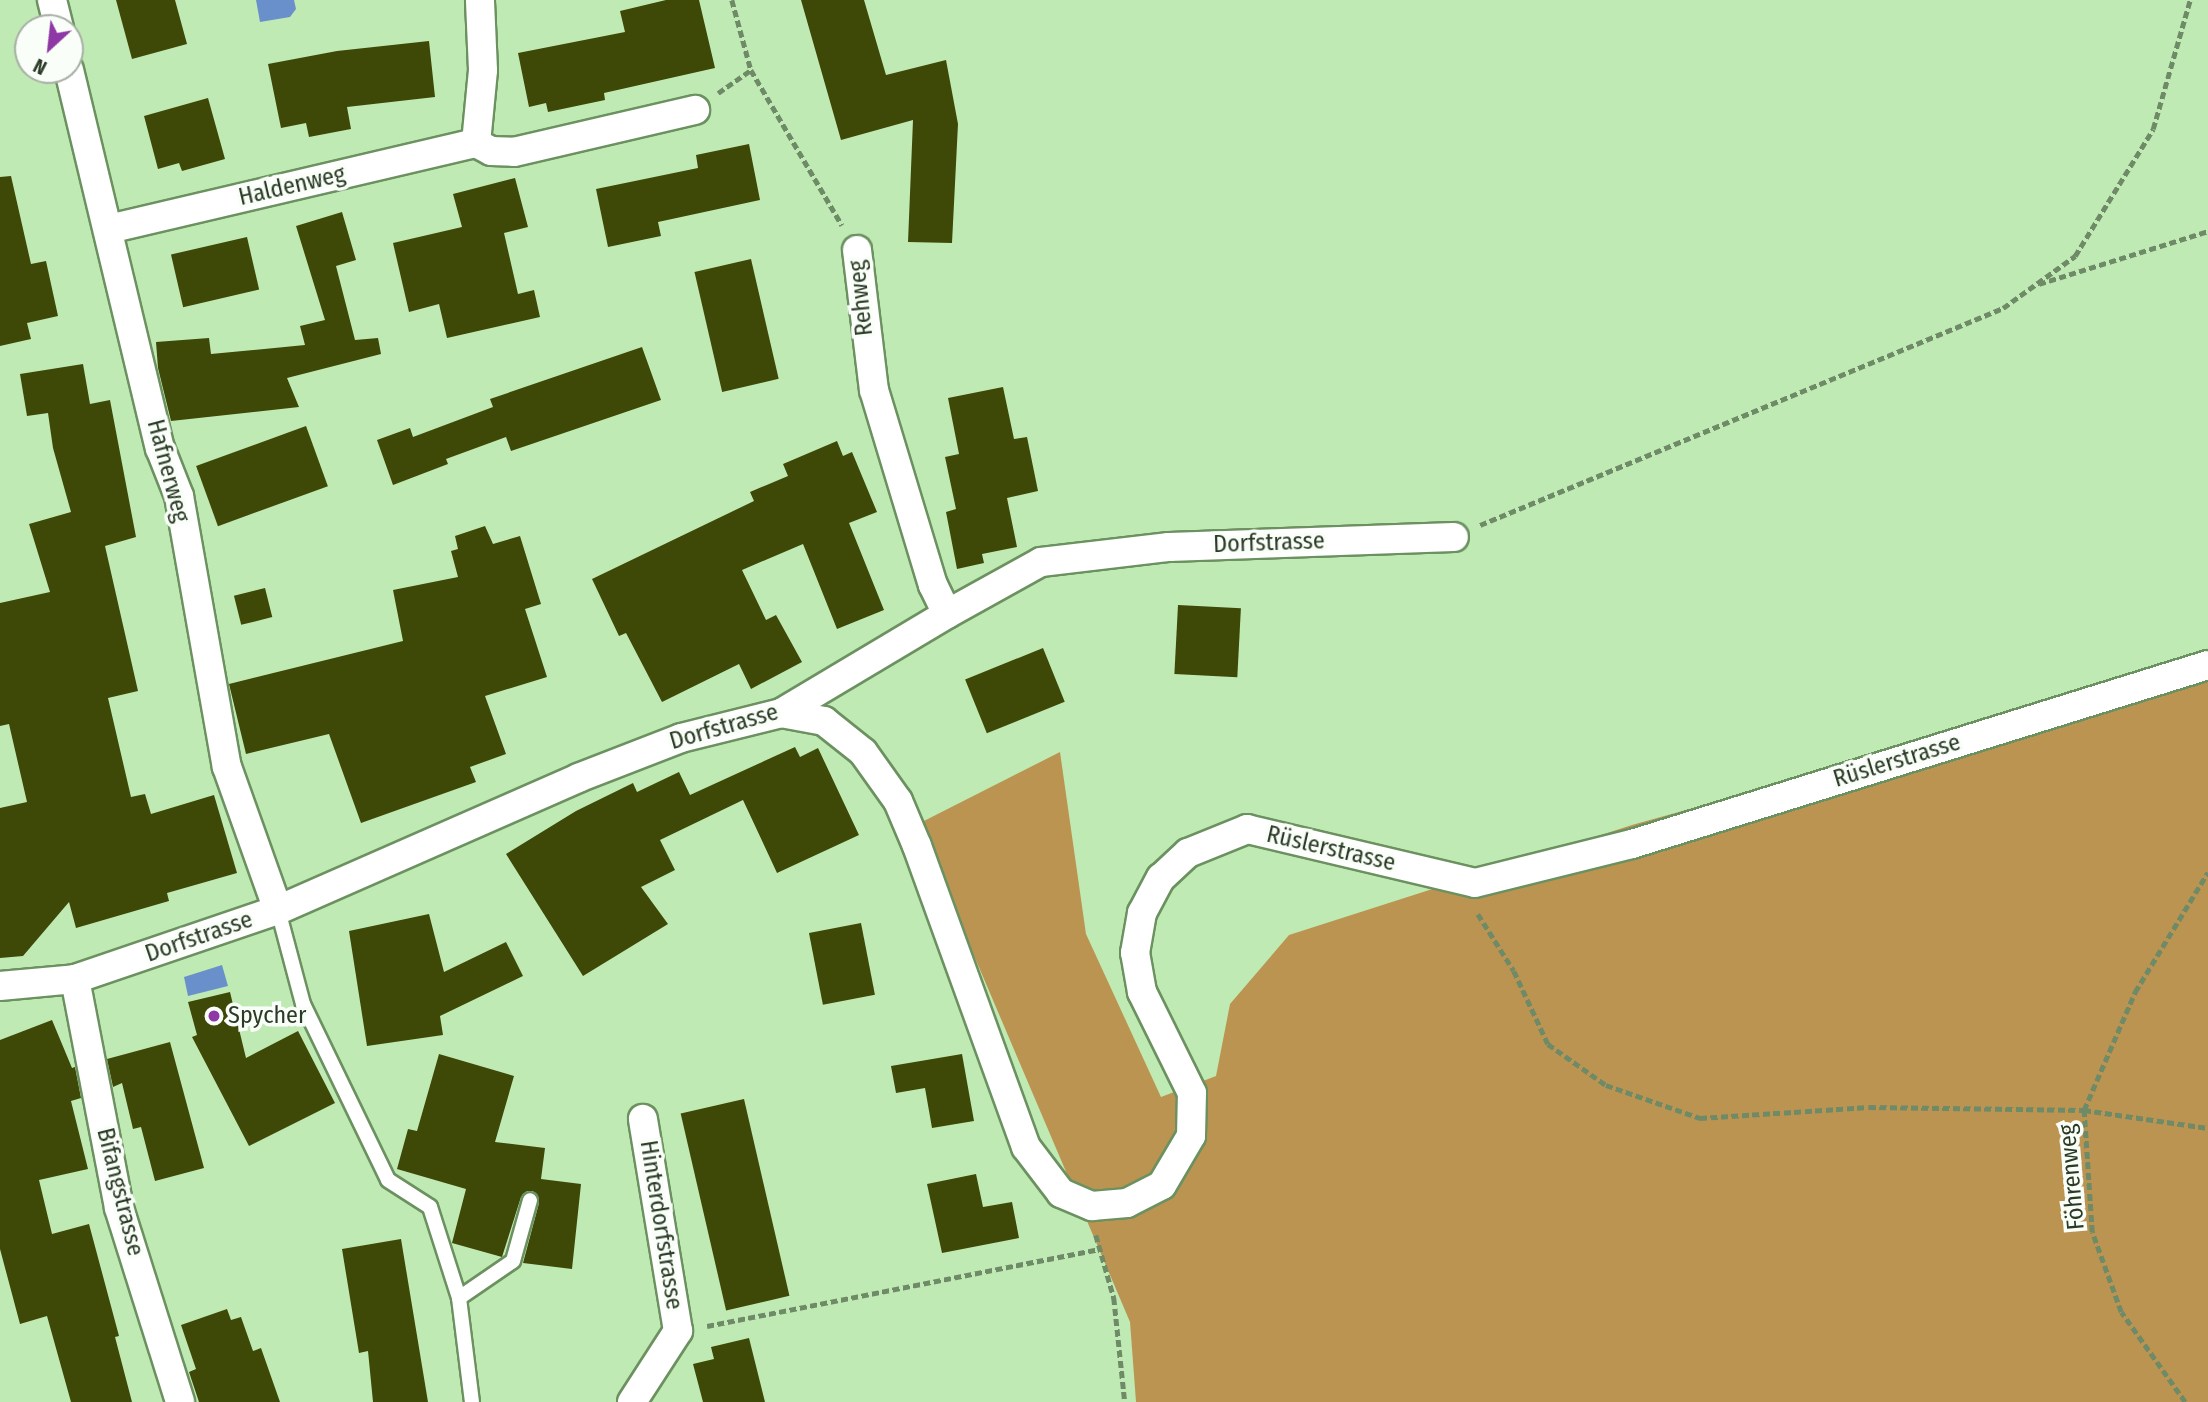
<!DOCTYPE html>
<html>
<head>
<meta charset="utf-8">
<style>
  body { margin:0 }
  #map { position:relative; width:2208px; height:1402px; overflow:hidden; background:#c0eab4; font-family:"Fira Sans Condensed",sans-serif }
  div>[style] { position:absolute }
  .forest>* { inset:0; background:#bc9451 }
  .water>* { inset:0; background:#6990ca }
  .building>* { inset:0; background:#3e4807; transform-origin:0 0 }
  .path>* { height:4.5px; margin-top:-2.25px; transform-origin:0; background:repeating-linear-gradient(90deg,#6e8a66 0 7px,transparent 0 10.5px) }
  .roads { filter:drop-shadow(2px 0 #6c9160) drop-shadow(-2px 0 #6c9160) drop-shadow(0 2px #6c9160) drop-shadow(0 -2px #6c9160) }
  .lane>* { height:14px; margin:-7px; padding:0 7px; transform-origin:7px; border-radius:7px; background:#fff }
  .street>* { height:28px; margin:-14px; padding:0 14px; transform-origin:14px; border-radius:14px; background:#fff }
  .dots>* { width:19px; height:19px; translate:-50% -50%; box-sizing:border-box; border:4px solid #fafef9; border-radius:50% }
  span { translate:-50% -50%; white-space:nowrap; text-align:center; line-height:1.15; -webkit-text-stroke:7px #fafef9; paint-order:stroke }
  .street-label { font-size:24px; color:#2a3a25 }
  .poi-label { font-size:24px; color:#2a3a25 }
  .left { translate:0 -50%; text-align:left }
  .north { position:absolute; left:14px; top:14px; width:70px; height:70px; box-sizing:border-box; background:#fafef9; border:2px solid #a7b0a4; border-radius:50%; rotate:207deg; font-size:19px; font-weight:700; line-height:28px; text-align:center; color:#2a3a25 }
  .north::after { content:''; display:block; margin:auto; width:24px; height:32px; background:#8e38a5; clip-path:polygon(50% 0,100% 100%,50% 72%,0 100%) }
</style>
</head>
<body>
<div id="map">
  <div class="forest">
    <div style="clip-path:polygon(2208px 664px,2208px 1402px,1136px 1402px,1130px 1322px,918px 824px,1060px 752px,1086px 934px,1161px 1097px,1216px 1076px,1230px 1004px,1289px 935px,1632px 825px)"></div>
  </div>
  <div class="water">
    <div style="clip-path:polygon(256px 0,294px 0,296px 9px,290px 17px,260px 22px)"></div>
    <div style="clip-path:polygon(222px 965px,228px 986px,188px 996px,184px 977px)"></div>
  </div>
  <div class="building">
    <div style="clip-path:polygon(116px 0,175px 0,187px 44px,132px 59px)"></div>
    <div style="clip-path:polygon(666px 0,699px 0,715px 68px,604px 93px,605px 100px,548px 112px,546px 103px,529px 107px,518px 53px,625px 32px,620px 11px)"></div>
    <div style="clip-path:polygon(801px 0,864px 0,886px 75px,946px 60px,958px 124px,952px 243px,908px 242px,913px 120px,841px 140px)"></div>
    <div style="clip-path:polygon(429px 41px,435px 97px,347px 107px,351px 129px,309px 137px,306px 123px,281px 128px,268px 64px,337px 51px)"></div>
    <div style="clip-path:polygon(208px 98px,225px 159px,182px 171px,179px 163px,158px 169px,144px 116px)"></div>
    <div style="clip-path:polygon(749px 144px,760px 200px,658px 222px,661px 236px,608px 247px,596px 189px,698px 168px,696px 155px)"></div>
    <div style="clip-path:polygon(11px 176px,31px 264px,46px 261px,58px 316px,27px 323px,31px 339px,0 346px,0 177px)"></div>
    <div style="clip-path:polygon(515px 178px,528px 227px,504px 233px,518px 294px,534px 290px,540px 317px,447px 338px,439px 304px,409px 312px,393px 243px,462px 227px,453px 194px)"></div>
    <div style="clip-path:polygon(342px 212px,356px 260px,336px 266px,355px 340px,378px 338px,381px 354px,287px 378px,299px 407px,171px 421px,158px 368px,156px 342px,209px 338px,211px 354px,305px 345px,300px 326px,325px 320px,296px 226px)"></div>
    <div style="left:247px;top:237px;width:54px;height:78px;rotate:77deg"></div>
    <div style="left:751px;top:259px;width:123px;height:58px;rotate:77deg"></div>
    <div style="clip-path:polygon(642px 347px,661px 400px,511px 451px,506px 437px,446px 459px,448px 464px,393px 485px,377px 440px,410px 428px,413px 437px,493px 407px,490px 399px)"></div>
    <div style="clip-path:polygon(83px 364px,90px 404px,110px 400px,136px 537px,105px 546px,138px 691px,108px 698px,131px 797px,145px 794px,151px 814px,214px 795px,237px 873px,167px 893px,169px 901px,76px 928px,69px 902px,23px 956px,0 958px,0 808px,27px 802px,9px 724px,0 726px,0 603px,50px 592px,29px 524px,71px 512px,53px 448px,48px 413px,27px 416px,20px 374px)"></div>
    <div style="clip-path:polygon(1003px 387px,1014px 439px,1027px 437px,1038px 491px,1007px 498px,1017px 547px,982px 554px,984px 563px,957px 569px,946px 512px,956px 509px,945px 457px,959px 454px,948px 398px)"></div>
    <div style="left:306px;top:426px;width:64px;height:117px;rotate:70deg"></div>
    <div style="clip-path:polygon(837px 441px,843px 456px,852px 452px,877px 512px,849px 523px,884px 610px,837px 629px,803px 544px,742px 570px,766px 620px,776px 615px,802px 662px,751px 689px,739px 664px,662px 702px,626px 633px,619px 636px,592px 579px,754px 501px,750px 492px,788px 476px,783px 464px)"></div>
    <div style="clip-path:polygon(485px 526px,493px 544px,520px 536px,541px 604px,525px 609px,547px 677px,485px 696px,506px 754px,470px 767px,476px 782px,361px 823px,329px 734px,246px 754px,229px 684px,403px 641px,393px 590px,458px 577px,451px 551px,458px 549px,455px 536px)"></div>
    <div style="left:265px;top:588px;width:30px;height:32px;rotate:76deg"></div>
    <div style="left:1178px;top:605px;width:63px;height:69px;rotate:3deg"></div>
    <div style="left:1043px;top:648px;width:58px;height:84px;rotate:68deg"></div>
    <div style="clip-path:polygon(795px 747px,800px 757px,818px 748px,859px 835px,777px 873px,743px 800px,660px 840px,675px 870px,641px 887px,668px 924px,583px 976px,506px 854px,576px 811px,633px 783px,637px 792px,679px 772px,690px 795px)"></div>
    <div style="clip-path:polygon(429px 914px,444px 972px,506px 942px,523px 976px,440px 1016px,443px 1035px,367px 1046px,349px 931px)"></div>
    <div style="left:861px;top:923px;width:73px;height:53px;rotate:79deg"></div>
    <div style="clip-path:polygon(230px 992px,246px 1058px,298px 1031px,335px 1103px,249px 1146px,192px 1037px,197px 1035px,188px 1002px)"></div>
    <div style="clip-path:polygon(52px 1020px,72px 1068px,75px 1067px,81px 1098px,71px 1101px,88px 1169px,39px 1180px,52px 1234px,89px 1224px,119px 1336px,115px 1337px,132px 1402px,71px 1402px,47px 1316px,20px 1324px,0 1249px,0 1040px)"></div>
    <div style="clip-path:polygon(170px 1042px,204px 1168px,155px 1181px,141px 1127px,133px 1129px,122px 1083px,113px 1087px,107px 1059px)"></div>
    <div style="clip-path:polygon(439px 1054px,514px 1076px,495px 1142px,545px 1148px,541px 1179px,581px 1184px,572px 1269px,523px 1263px,539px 1203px,533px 1191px,527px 1191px,521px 1197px,502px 1257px,452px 1243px,466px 1189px,397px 1169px,408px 1129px,417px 1131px)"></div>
    <div style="clip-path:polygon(962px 1054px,974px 1121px,932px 1128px,925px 1088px,896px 1093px,891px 1066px)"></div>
    <div style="left:744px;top:1099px;width:202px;height:65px;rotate:77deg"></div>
    <div style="clip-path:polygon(976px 1174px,983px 1207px,1012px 1202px,1019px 1238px,942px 1253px,927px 1184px)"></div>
    <div style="clip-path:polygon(401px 1239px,428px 1402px,373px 1402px,368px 1351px,359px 1353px,342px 1249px)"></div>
    <div style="clip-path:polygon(227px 1309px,231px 1320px,241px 1317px,253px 1351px,261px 1348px,280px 1402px,199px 1402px,189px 1372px,196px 1369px,181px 1325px)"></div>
    <div style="clip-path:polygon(749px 1338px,765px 1402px,703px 1402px,693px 1364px,714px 1359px,711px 1347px)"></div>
  </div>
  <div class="path">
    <div style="left:732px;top:0;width:73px;rotate:74.8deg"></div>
    <div style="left:751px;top:70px;width:180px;rotate:59.6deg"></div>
    <div style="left:718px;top:93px;width:40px;rotate:-34.9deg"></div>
    <div style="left:2039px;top:284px;width:177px;rotate:-17.4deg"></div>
    <div style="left:1480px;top:525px;width:566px;rotate:-22.53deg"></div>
    <div style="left:2003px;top:308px;width:89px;rotate:-35.8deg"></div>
    <div style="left:2075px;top:256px;width:149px;rotate:-58.4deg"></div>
    <div style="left:2153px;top:129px;width:134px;rotate:-74deg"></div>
    <div style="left:1478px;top:914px;width:67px;rotate:57.7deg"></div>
    <div style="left:1514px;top:971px;width:81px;rotate:65deg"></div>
    <div style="left:1548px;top:1044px;width:71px;rotate:35.3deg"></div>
    <div style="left:1606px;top:1085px;width:100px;rotate:19.3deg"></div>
    <div style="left:1700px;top:1118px;width:169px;rotate:-3.7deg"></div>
    <div style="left:1869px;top:1107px;width:215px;rotate:0.8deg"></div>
    <div style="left:2084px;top:1110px;width:125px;rotate:8.3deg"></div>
    <div style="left:1096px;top:1235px;width:66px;rotate:74.1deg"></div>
    <div style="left:1114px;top:1298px;width:105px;rotate:84deg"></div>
    <div style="left:707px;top:1326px;width:399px;rotate:-11.1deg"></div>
    <div style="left:2185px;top:1402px;width:110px;rotate:-125.4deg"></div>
    <div style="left:2121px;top:1312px;width:85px;rotate:-109.9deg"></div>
    <div style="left:2092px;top:1232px;width:122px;rotate:-93.8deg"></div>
    <div style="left:2084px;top:1110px;width:129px;rotate:-66.6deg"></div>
    <div style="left:2135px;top:992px;width:140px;rotate:-58.7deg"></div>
  </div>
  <div class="roads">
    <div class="lane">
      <div style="left:278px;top:910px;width:97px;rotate:75.1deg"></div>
      <div style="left:303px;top:1004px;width:195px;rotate:64.2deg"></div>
      <div style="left:388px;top:1180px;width:50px;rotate:32.7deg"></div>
      <div style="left:430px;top:1207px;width:96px;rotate:72.3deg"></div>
      <div style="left:459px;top:1298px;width:105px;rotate:82.9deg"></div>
      <div style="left:459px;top:1298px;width:65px;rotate:-34.4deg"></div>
      <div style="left:513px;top:1261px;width:63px;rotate:-74.4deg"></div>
    </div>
    <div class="street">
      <div style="left:52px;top:0;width:29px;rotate:76deg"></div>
      <div style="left:69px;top:70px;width:389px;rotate:76.5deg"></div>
      <div style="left:160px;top:448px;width:52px;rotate:68.4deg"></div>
      <div style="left:179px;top:496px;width:275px;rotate:80deg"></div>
      <div style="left:227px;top:767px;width:152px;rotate:70.4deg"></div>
      <div style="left:476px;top:143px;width:17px;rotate:28deg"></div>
      <div style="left:491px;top:151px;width:23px;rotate:2deg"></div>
      <div style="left:514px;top:152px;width:186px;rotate:-13.1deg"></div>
      <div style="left:109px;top:229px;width:377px;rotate:-13.2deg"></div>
      <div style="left:476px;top:143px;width:73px;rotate:-84.5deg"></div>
      <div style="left:483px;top:70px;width:70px;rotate:-92.5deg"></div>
      <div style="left:857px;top:250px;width:141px;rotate:83.1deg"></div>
      <div style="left:874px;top:390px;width:204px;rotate:73.2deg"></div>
      <div style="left:933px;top:585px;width:32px;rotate:64deg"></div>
      <div style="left:781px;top:713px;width:44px;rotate:10.5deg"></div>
      <div style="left:824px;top:721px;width:50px;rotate:38.5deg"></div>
      <div style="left:863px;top:752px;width:60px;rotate:54.5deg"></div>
      <div style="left:898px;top:801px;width:49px;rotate:67.1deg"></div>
      <div style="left:917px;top:846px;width:320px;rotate:70.1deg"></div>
      <div style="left:1026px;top:1147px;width:58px;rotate:52.7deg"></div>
      <div style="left:1061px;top:1193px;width:34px;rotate:23deg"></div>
      <div style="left:1092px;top:1206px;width:35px;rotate:-5deg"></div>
      <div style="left:1127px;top:1203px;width:39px;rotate:-27deg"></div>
      <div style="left:1162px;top:1185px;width:57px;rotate:-59.4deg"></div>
      <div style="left:1191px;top:1136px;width:43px;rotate:-88.7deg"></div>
      <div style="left:1192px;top:1093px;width:113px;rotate:-116.3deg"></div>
      <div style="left:1142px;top:992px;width:40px;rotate:-100deg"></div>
      <div style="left:1135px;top:953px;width:41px;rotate:-80.1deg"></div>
      <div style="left:1142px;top:913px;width:40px;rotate:-62deg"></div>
      <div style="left:1161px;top:878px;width:37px;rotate:-43deg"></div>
      <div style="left:1188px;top:853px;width:64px;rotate:-22.1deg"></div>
      <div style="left:1247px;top:829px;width:234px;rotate:13.3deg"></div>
      <div style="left:1475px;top:883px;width:162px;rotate:-14deg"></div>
      <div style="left:1632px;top:844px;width:603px;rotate:-17.26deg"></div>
      <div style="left:75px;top:979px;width:233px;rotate:79.1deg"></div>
      <div style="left:119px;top:1208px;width:203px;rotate:72.5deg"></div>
      <div style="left:0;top:986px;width:75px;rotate:-5.3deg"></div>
      <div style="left:75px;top:979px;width:214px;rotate:-18.8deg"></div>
      <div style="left:278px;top:910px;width:328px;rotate:-23.7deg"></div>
      <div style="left:578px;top:778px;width:110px;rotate:-21.2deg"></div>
      <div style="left:681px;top:738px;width:103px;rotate:-14deg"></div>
      <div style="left:781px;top:713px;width:193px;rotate:-30.8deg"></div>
      <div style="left:947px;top:614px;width:107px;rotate:-29deg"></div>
      <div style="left:1041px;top:562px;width:129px;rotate:-6.7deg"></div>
      <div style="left:1169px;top:547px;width:285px;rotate:-2deg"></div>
      <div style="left:632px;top:1402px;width:85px;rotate:-57.1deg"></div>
      <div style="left:678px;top:1331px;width:215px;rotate:-99.4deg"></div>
    </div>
  </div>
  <div class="dots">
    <div style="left:214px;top:1016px;background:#8e38a5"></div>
  </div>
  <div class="street-label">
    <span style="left:292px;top:186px;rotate:-13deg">Haldenweg</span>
    <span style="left:861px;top:298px;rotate:-96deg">Rehweg</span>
    <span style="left:168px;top:471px;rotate:75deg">Hafnerweg</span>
    <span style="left:1269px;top:543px;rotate:-2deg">Dorfstrasse</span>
    <span style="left:724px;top:727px;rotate:-16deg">Dorfstrasse</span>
    <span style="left:1897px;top:761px;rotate:-17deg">Rüslerstrasse</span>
    <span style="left:1331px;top:849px;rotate:13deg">Rüslerstrasse</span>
    <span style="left:199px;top:937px;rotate:-19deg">Dorfstrasse</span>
    <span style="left:2072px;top:1177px;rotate:-95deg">Föhrenweg</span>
    <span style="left:120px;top:1192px;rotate:76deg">Bifangstrasse</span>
    <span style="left:661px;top:1225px;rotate:81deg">Hinterdorfstrasse</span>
  </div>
  <div class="poi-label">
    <span class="left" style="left:228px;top:1016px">Spycher</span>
  </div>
  <div class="north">N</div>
</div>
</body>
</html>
